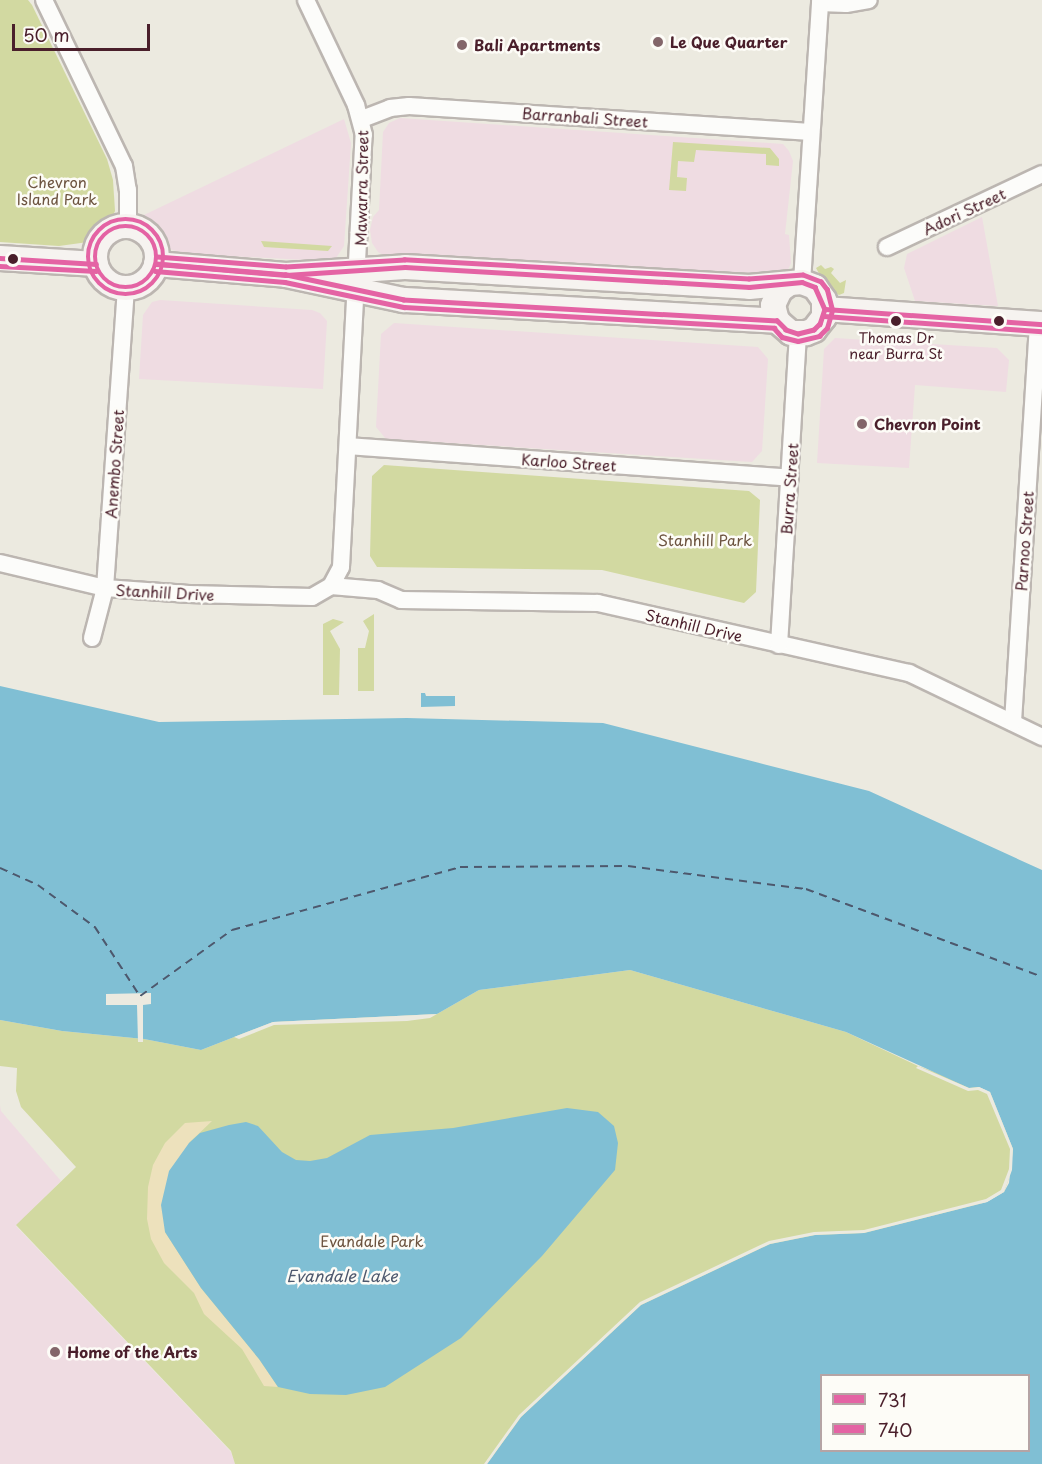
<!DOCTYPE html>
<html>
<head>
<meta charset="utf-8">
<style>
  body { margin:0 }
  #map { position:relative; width:1042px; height:1464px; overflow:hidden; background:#eceae0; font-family:"Playpen Sans",sans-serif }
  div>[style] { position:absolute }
  .built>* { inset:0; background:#efdce2 }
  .green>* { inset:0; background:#d2d9a1 }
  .sand>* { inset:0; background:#ede1bc }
  .water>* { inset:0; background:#80bfd4 }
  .pier>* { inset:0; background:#eceae0 }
  .ferry>* { height:1.5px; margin-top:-0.75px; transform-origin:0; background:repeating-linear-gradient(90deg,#4d586d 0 8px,transparent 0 14px) }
  .roads { filter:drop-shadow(2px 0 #bcb6b1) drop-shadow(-2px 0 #bcb6b1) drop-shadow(0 2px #bcb6b1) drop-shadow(0 -2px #bcb6b1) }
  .minor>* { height:16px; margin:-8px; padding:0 8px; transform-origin:8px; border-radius:8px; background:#fcfcfa }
  .secondary>* { height:24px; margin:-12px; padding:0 12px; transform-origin:12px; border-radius:12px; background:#f6f3f0 }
  .secondary>.ring { margin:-12px; padding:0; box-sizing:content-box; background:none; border:24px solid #f6f3f0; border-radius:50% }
  .bus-1>* { height:4.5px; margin:-2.25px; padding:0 2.25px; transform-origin:2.25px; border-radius:2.25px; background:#e463a4 }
  .bus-1>.ring { margin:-2.25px; padding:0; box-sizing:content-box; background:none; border:4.5px solid #e463a4; border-radius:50% }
  .bus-2>* { height:4.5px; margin:-2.25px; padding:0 2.25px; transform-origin:2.25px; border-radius:2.25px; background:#e463a4 }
  .bus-2>.ring { margin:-2.25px; padding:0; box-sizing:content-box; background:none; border:4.5px solid #e463a4; border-radius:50% }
  .dots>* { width:16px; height:16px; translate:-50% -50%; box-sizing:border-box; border:3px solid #fdfcf7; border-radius:50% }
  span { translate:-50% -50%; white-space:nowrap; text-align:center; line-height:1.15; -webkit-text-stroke:5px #fdfcf7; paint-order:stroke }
  .bus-label { font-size:14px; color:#4a1f2b }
  .poi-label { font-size:15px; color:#4a1f2b; font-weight:700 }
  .left { translate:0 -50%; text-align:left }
  .street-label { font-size:15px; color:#4a1f2b }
  .park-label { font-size:15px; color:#6c533f }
  .water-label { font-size:16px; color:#4d586d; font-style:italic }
  .legend { position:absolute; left:820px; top:1374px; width:210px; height:78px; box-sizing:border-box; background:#fdfcf7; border:2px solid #b5a4a5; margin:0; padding:8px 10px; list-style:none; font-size:18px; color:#4a1f2b }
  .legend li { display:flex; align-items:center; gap:12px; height:30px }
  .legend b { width:30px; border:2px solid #b5a4a5 }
  .scale { position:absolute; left:12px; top:24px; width:138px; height:27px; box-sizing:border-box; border:3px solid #4a1f2b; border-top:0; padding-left:8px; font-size:18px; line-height:21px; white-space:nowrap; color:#4a1f2b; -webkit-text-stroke:4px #fdfcf7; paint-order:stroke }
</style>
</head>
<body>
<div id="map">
  <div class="built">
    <div style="clip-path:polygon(400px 118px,783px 144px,789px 151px,793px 161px,785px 234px,789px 235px,791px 263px,788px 270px,784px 276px,609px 267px,601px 273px,525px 264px,521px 261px,415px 255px,409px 258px,387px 257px,378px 252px,372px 243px,370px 230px,373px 217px,379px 210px,383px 132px,389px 123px)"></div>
    <div style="clip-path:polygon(344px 119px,351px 143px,344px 246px,336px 258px,324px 261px,189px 254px,165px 248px,150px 234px,144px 215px)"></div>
    <div style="clip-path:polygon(982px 217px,998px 306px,915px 301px,904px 268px,907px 254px)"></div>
    <div style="clip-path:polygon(160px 300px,312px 310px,320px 313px,327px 321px,323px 389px,139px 379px,143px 315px,152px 302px)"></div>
    <div style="clip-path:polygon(394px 323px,758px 347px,768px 359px,762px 451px,752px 462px,386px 439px,376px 427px,381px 334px)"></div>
    <div style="clip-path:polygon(835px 338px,997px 348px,1009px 360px,1006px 392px,915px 385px,909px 468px,817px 463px,824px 349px)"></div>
    <div style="clip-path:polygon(0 1105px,1px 1111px,61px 1181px,16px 1226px,231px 1452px,235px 1464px,0 1464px)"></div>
  </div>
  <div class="green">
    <div style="clip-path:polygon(0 0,28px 0,32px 5px,107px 159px,113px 180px,115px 211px,107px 229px,88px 242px,59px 246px,0 242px)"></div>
    <div style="clip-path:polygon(673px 142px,770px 148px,779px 159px,779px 166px,766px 165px,766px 154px,696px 150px,694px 162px,678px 161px,677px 177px,687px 178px,686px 191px,669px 190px)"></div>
    <div style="clip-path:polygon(261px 241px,332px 246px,328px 251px,264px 247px)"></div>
    <div style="clip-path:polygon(821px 265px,825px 269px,831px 267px,834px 269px,831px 273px,840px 283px,846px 280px,844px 293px,839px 295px,827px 288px,816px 268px)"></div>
    <div style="clip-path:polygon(384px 465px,749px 491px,760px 500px,756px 592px,744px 603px,602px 570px,377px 567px,370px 556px,372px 476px)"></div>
    <div style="clip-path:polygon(374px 614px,374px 691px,358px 691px,358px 648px,365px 648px,369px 631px,363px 621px)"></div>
    <div style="clip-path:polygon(333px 619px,344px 622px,330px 631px,340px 649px,339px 695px,323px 695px,323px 624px)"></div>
    <div style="clip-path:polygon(630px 970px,846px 1032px,918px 1066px,990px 1092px,1013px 1149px,1012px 1170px,1004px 1192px,494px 1454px,487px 1464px,235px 1464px,231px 1451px,16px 1225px,76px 1167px,21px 1107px,16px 1091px,17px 1068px,0 1066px,0 1020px,62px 1031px,144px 1039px,201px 1050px,273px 1022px,437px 1014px,479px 990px)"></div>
  </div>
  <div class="sand">
    <div style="clip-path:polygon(212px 1121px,189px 1143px,165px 1232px,201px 1288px,259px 1359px,278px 1387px,264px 1386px,242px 1349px,204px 1314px,194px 1293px,164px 1263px,151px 1239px,147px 1219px,148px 1187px,153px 1165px,165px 1143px,185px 1123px)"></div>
  </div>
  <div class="water">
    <div style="clip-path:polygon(evenodd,0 686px,159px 722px,407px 718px,603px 723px,869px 791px,1042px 870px,1042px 1464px,487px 1464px,521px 1417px,641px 1305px,770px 1244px,815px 1235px,864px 1233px,987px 1202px,1004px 1192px,1009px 1183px,1013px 1149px,990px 1092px,979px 1087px,969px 1088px,846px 1032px,630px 970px,479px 990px,437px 1014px,273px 1022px,201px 1050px,144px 1039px,62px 1031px,0 1020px,0 686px,822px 1376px,1028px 1376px,1028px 1450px,822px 1450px,822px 1376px)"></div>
    <div style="clip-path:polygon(421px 693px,425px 693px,426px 696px,455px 696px,455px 706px,421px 707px)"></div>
    <div style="clip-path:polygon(567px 1108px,598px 1112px,614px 1126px,618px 1143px,615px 1170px,542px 1256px,461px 1338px,385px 1387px,346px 1395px,310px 1394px,278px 1387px,259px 1359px,201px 1288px,165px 1232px,161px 1205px,169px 1171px,189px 1143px,200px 1133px,229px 1125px,246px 1122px,258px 1126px,282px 1152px,296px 1160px,310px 1161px,327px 1158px,370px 1135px,453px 1128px)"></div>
  </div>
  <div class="pier">
    <div style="clip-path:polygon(151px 993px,151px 1004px,143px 1005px,143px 1042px,138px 1042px,137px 1005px,106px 1005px,106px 994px)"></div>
    <div style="clip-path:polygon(437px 1014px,430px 1018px,407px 1021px,274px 1025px,239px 1039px,234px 1037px,273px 1022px)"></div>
    <div style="clip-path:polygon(918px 1066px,969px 1088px,979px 1087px,990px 1092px,1013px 1149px,1012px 1170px,1004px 1192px,987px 1202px,864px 1233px,815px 1235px,770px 1244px,641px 1305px,521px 1417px,487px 1464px,484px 1464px,519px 1415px,640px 1302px,769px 1241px,814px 1232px,864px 1230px,986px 1199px,1001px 1190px,1009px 1169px,1010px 1149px,987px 1094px,978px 1090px,968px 1091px,916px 1068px)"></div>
  </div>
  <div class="ferry">
    <div style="left:0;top:868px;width:42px;rotate:24.1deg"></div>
    <div style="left:38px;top:885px;width:71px;rotate:36.4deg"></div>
    <div style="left:95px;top:927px;width:82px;rotate:56.9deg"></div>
    <div style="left:140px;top:996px;width:113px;rotate:-35.7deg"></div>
    <div style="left:232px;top:930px;width:237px;rotate:-15.4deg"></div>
    <div style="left:460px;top:867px;width:168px;rotate:-0.3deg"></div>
    <div style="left:628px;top:866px;width:179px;rotate:7.4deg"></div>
    <div style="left:806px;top:889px;width:252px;rotate:20.4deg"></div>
  </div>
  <div class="roads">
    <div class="minor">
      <div style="left:44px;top:0;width:184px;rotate:64.3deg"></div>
      <div style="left:124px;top:166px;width:24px;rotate:81deg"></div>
      <div style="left:128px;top:190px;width:36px;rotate:90deg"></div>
      <div style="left:820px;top:3px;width:26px;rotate:2deg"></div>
      <div style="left:846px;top:4px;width:23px;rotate:-10deg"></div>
      <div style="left:362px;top:119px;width:30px;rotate:-21deg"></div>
      <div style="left:390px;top:108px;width:19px;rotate:-6deg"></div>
      <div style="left:409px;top:106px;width:403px;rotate:3.7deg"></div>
      <div style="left:887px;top:247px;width:171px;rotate:-25.2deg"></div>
      <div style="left:802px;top:282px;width:283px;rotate:-86.3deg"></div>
      <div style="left:348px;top:446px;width:443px;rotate:4.1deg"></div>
      <div style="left:0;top:563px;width:108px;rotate:13.4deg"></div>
      <div style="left:105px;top:588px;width:84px;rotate:4.1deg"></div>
      <div style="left:189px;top:594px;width:123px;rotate:1.4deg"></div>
      <div style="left:312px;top:597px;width:22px;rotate:-30deg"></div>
      <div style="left:331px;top:586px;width:21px;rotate:-62deg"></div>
      <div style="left:341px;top:567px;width:433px;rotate:-87deg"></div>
      <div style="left:364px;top:135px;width:31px;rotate:-105deg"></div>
      <div style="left:356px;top:105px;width:116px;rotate:-115.5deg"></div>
      <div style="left:331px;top:586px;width:47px;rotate:4.9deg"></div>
      <div style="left:378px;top:590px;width:25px;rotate:23deg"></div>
      <div style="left:401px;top:600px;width:197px;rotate:0.9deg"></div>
      <div style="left:598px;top:603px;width:319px;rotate:12.7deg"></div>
      <div style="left:909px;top:673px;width:148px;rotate:25.7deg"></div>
      <div style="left:92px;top:638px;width:52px;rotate:-75.4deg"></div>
      <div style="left:105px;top:588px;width:301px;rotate:-86deg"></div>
      <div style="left:779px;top:645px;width:312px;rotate:-86.5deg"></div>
      <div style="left:1013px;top:722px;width:399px;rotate:-86.4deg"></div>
    </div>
    <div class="secondary">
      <div class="ring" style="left:95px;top:226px;width:38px;height:38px"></div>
      <div style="left:0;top:258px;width:96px;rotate:3.6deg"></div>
      <div style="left:156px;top:264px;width:130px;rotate:4.8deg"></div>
      <div style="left:286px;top:275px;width:121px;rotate:12deg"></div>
      <div style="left:404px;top:300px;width:374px;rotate:3.2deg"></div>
      <div style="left:286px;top:275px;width:119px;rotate:-3.8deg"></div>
      <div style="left:405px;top:267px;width:345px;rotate:3.3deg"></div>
      <div style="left:749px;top:287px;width:53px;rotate:-5.4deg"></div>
      <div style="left:802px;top:282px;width:14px;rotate:21deg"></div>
      <div style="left:815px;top:287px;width:16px;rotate:55deg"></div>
      <div style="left:824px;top:300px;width:17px;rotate:90deg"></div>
      <div style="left:824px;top:317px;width:16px;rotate:128deg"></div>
      <div style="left:814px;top:330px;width:9px;rotate:159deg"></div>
      <div style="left:806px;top:333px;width:15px;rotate:180deg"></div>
      <div style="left:791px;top:333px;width:18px;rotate:-139deg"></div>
      <div style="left:777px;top:321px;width:16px;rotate:-104deg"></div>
      <div style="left:773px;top:305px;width:17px;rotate:-65deg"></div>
      <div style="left:780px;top:290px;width:9px;rotate:-36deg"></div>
      <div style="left:825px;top:309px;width:218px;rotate:4deg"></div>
    </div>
  </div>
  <div class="bus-1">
    <div class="ring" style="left:95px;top:226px;width:57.5px;height:57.5px"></div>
    <div style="left:0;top:258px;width:96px;rotate:3.6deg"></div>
    <div style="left:156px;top:264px;width:14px;rotate:4deg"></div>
    <div style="left:170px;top:265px;width:116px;rotate:4.9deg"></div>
    <div style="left:286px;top:275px;width:130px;rotate:-175.2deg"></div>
    <div style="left:405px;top:267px;width:345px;rotate:3.3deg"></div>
    <div style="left:749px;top:287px;width:53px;rotate:-5.4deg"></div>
    <div style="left:802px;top:282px;width:14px;rotate:21deg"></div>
    <div style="left:815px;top:287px;width:24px;rotate:66deg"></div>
    <div style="left:825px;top:309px;width:16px;rotate:108deg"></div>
    <div style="left:820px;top:324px;width:8px;rotate:135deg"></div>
    <div style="left:814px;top:330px;width:16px;rotate:166deg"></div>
    <div style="left:798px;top:334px;width:13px;rotate:-162deg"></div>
    <div style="left:786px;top:330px;width:13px;rotate:-135deg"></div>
    <div style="left:777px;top:321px;width:374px;rotate:-176.8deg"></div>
    <div style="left:404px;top:300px;width:121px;rotate:-168deg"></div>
    <div style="left:286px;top:275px;width:119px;rotate:-3.8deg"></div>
    <div style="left:825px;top:309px;width:218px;rotate:4deg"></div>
  </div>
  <div class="bus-2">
    <div class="ring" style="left:88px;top:219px;width:71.5px;height:71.5px"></div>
    <div style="left:0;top:266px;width:96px;rotate:3deg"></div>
    <div style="left:155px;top:271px;width:130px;rotate:4.8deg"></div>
    <div style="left:285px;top:282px;width:122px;rotate:11.9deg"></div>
    <div style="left:404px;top:307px;width:371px;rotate:3.2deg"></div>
    <div style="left:774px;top:328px;width:12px;rotate:48deg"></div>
    <div style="left:782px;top:337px;width:16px;rotate:14deg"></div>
    <div style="left:798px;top:341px;width:22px;rotate:-13deg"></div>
    <div style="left:819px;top:336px;width:11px;rotate:-45deg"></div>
    <div style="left:827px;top:328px;width:19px;rotate:-74deg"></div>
    <div style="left:832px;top:310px;width:21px;rotate:-104deg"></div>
    <div style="left:827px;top:290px;width:10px;rotate:-127deg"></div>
    <div style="left:821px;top:282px;width:19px;rotate:-159deg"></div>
    <div style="left:803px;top:275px;width:54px;rotate:175.8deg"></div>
    <div style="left:749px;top:279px;width:345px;rotate:-176.8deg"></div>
    <div style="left:405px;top:260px;width:119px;rotate:176.6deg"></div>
    <div style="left:286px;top:267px;width:129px;rotate:-175.6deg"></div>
    <div style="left:824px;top:316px;width:218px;rotate:4deg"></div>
  </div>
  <div class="dots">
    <div style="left:658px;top:42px;background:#83666a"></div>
    <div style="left:462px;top:45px;background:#83666a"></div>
    <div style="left:13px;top:259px;background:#4a1f2b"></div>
    <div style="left:896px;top:321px;background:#4a1f2b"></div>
    <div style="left:999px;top:321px;background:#4a1f2b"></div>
    <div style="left:862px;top:424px;background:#83666a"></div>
    <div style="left:55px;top:1352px;background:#83666a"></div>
  </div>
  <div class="bus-label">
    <span style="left:896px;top:346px">Thomas Dr<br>near Burra St</span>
  </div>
  <div class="poi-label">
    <span class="left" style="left:670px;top:42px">Le Que Quarter</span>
    <span class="left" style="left:474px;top:45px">Bali Apartments</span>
    <span class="left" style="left:874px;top:424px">Chevron Point</span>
    <span class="left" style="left:67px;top:1352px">Home of the Arts</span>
  </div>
  <div class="street-label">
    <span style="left:585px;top:117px;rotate:4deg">Barranbali Street</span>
    <span style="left:361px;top:188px;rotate:-89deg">Mawarra Street</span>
    <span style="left:964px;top:211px;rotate:-25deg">Adori Street</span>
    <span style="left:569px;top:462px;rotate:4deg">Karloo Street</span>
    <span style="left:114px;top:464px;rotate:-86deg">Anembo Street</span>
    <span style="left:789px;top:489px;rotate:-86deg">Burra Street</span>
    <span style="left:1024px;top:541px;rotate:-86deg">Parnoo Street</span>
    <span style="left:165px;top:592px;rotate:3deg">Stanhill Drive</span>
    <span style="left:694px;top:625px;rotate:13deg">Stanhill Drive</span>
  </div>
  <div class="park-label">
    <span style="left:57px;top:190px">Chevron<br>Island Park</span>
    <span style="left:705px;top:540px">Stanhill Park</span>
    <span style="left:372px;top:1241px">Evandale Park</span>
  </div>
  <div class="water-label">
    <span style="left:342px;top:1275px">Evandale Lake</span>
  </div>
  <ul class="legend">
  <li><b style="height:8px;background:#e463a4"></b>731</li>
  <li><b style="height:8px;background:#e463a4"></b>740</li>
  </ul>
  <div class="scale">50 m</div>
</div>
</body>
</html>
